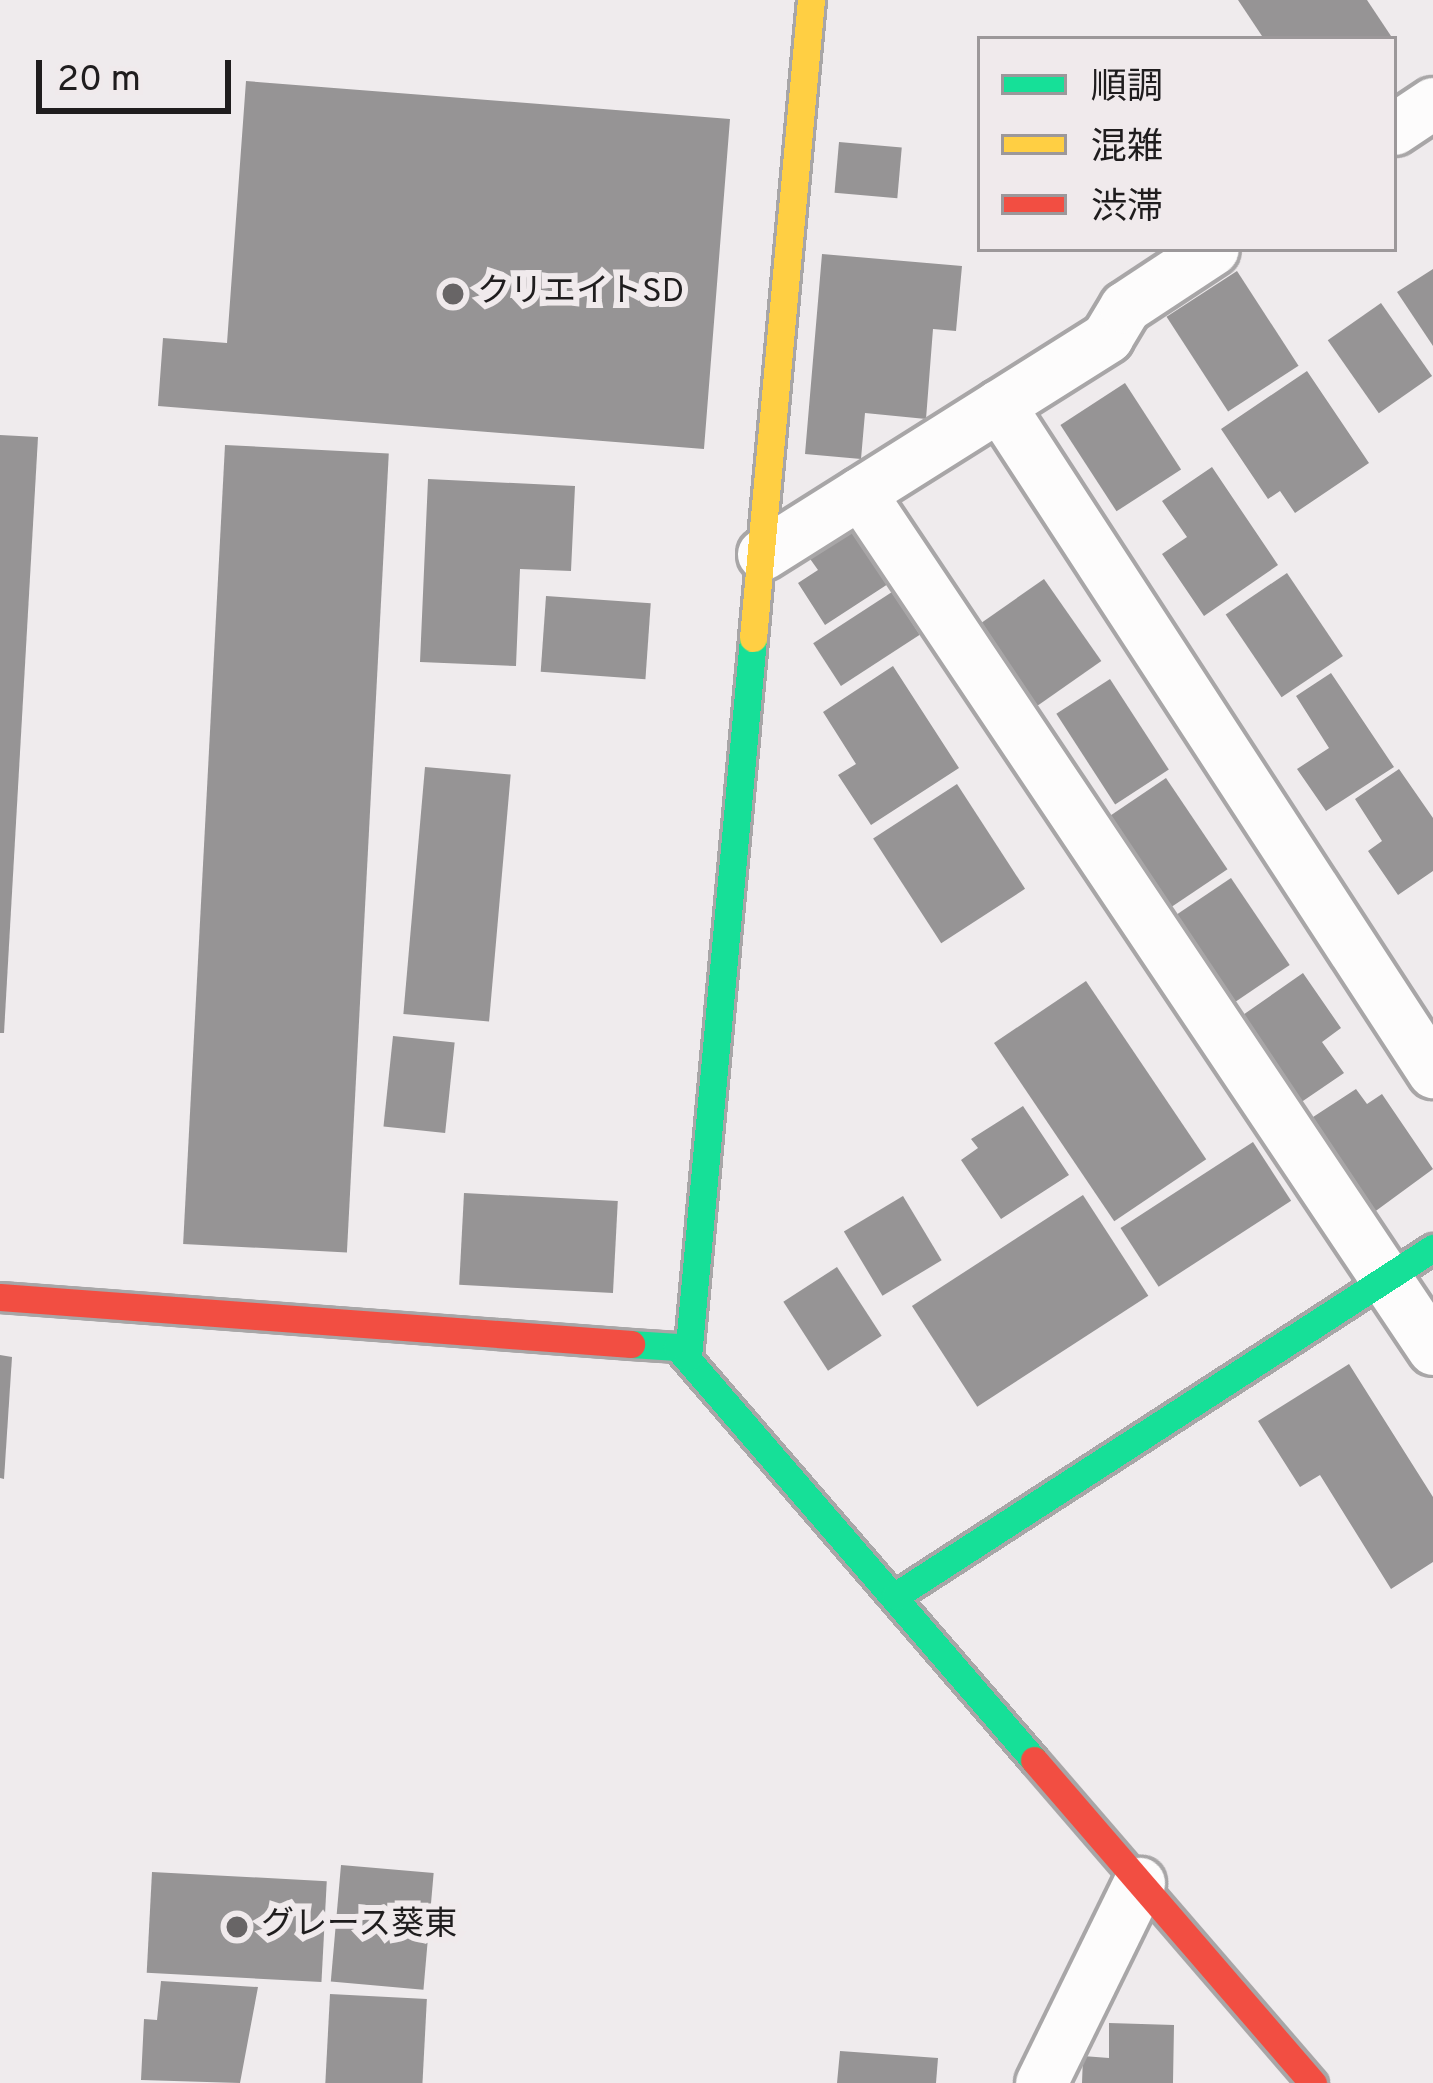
<!DOCTYPE html>
<html>
<head>
<meta charset="utf-8">
<style>
  body { margin:0 }
  #map { position:relative; width:1433px; height:2083px; overflow:hidden; background:#efebed; font-family:Overpass,"Noto Sans JP",sans-serif }
  div>[style] { position:absolute }
  .building>* { inset:0; background:#969495; transform-origin:0 0 }
  .roads { filter:drop-shadow(3px 0 #a8a6a7) drop-shadow(-3px 0 #a8a6a7) drop-shadow(0 3px #a8a6a7) drop-shadow(0 -3px #a8a6a7) }
  .street>* { height:51px; margin:-25.5px; padding:0 25.5px; transform-origin:25.5px; border-radius:25.5px; background:#fdfcfc }
  .fast>* { height:27px; margin:-13.5px; padding:0 13.5px; transform-origin:13.5px; border-radius:13.5px; background:#16e098 }
  .slow>* { height:27px; margin:-13.5px; padding:0 13.5px; transform-origin:13.5px; border-radius:13.5px; background:#ffcf43 }
  .jam>* { height:27px; margin:-13.5px; padding:0 13.5px; transform-origin:13.5px; border-radius:13.5px; background:#f24e42 }
  .dots>* { width:33px; height:33px; translate:-50% -50%; box-sizing:border-box; border:6px solid #f0eaec; border-radius:50% }
  span { translate:-50% -50%; white-space:nowrap; text-align:center; line-height:1.15; -webkit-text-stroke:12px #f0eaec; paint-order:stroke }
  .poi-label { font-size:33px; color:#1f1d1e }
  .left { translate:0 -50%; text-align:left }
  .legend { position:absolute; left:977px; top:36px; width:420px; height:216px; box-sizing:border-box; background:#f0eaec; border:3px solid #9c989a; margin:0; padding:15px 21px; list-style:none; font-size:36px; color:#1f1d1e }
  .legend li { display:flex; align-items:center; gap:24px; height:60px }
  .legend b { width:60px; border:3px solid #9c989a }
  .scale { position:absolute; left:36px; top:60px; width:195px; height:54px; box-sizing:border-box; border:6px solid #1f1d1e; border-top:0; padding-left:15px; font-size:36px; line-height:42px; white-space:nowrap; color:#1f1d1e; -webkit-text-stroke:9px #f0eaec; paint-order:stroke }
</style>
</head>
<body>
<div id="map">
  <div class="building">
    <div style="clip-path:polygon(1238px 0,1367px 0,1393px 39px,1264px 39px)"></div>
    <div style="clip-path:polygon(246px 81px,730px 119px,704px 449px,158px 406px,163px 338px,227px 343px)"></div>
    <div style="left:839px;top:142px;width:63px;height:51px;rotate:5deg"></div>
    <div style="clip-path:polygon(822px 254px,962px 266px,956px 331px,933px 329px,926px 419px,865px 413px,861px 459px,805px 454px)"></div>
    <div style="clip-path:polygon(1433px 269px,1433px 346px,1397px 292px)"></div>
    <div style="left:1237px;top:271px;width:113px;height:84px;rotate:57deg"></div>
    <div style="left:1381px;top:303px;width:89px;height:65px;rotate:55deg"></div>
    <div style="clip-path:polygon(1307px 371px,1369px 463px,1295px 513px,1280px 491px,1268px 499px,1221px 429px)"></div>
    <div style="left:1125px;top:383px;width:103px;height:77px;rotate:57deg"></div>
    <div style="clip-path:polygon(0 435px,38px 437px,4px 1033px,0 1033px)"></div>
    <div style="left:225px;top:445px;width:164px;height:800px;rotate:3deg"></div>
    <div style="clip-path:polygon(1212px 467px,1278px 565px,1204px 616px,1162px 554px,1187px 537px,1162px 501px)"></div>
    <div style="clip-path:polygon(428px 479px,575px 486px,571px 571px,520px 569px,516px 666px,420px 662px)"></div>
    <div style="clip-path:polygon(851px 528px,888px 584px,825px 625px,798px 583px,818px 570px,808px 556px)"></div>
    <div style="left:1287px;top:573px;width:100px;height:74px;rotate:56deg"></div>
    <div style="left:1044px;top:579px;width:100px;height:78px;rotate:55deg"></div>
    <div style="left:892px;top:592px;width:51px;height:94px;rotate:57deg"></div>
    <div style="left:546px;top:596px;width:105px;height:76px;rotate:4deg"></div>
    <div style="clip-path:polygon(893px 666px,959px 768px,871px 825px,838px 775px,856px 764px,823px 712px)"></div>
    <div style="clip-path:polygon(1331px 673px,1394px 767px,1326px 811px,1297px 769px,1329px 748px,1296px 696px)"></div>
    <div style="left:1110px;top:679px;width:108px;height:64px;rotate:57deg"></div>
    <div style="left:425px;top:767px;width:86px;height:248px;rotate:5deg"></div>
    <div style="clip-path:polygon(1399px 769px,1433px 818px,1433px 871px,1398px 895px,1368px 851px,1382px 841px,1355px 799px)"></div>
    <div style="left:1166px;top:778px;width:110px;height:70px;rotate:56deg"></div>
    <div style="left:957px;top:784px;width:125px;height:100px;rotate:57deg"></div>
    <div style="left:1231px;top:878px;width:105px;height:69px;rotate:56deg"></div>
    <div style="clip-path:polygon(1303px 973px,1341px 1028px,1322px 1042px,1344px 1073px,1300px 1103px,1240px 1017px)"></div>
    <div style="left:1086px;top:981px;width:215px;height:111px;rotate:56deg"></div>
    <div style="left:393px;top:1036px;width:62px;height:91px;rotate:6deg"></div>
    <div style="clip-path:polygon(1356px 1089px,1367px 1104px,1382px 1094px,1433px 1169px,1373px 1213px,1310px 1119px)"></div>
    <div style="clip-path:polygon(1023px 1106px,1069px 1175px,1001px 1219px,961px 1160px,978px 1148px,971px 1139px)"></div>
    <div style="left:1253px;top:1142px;width:70px;height:158px;rotate:57deg"></div>
    <div style="left:464px;top:1193px;width:154px;height:92px;rotate:3deg"></div>
    <div style="left:1083px;top:1195px;width:120px;height:204px;rotate:57deg"></div>
    <div style="left:903px;top:1196px;width:75px;height:69px;rotate:59deg"></div>
    <div style="left:837px;top:1267px;width:82px;height:64px;rotate:57deg"></div>
    <div style="clip-path:polygon(0 1355px,12px 1357px,4px 1479px,0 1478px)"></div>
    <div style="clip-path:polygon(1349px 1364px,1433px 1497px,1433px 1562px,1391px 1589px,1320px 1475px,1300px 1487px,1258px 1421px)"></div>
    <div style="left:341px;top:1865px;width:93px;height:117px;rotate:5deg"></div>
    <div style="left:152px;top:1872px;width:175px;height:101px;rotate:3deg"></div>
    <div style="clip-path:polygon(161px 1981px,258px 1987px,240px 2083px,141px 2080px,144px 2019px,157px 2020px)"></div>
    <div style="left:330px;top:1994px;width:97px;height:89px;rotate:3deg"></div>
    <div style="clip-path:polygon(1109px 2023px,1174px 2025px,1173px 2083px,1082px 2083px,1083px 2056px,1109px 2058px)"></div>
    <div style="clip-path:polygon(840px 2051px,938px 2058px,936px 2083px,837px 2083px)"></div>
  </div>
  <div class="roads">
    <div class="street">
      <div style="left:1394px;top:129px;width:47px;rotate:-33.7deg"></div>
      <div style="left:999px;top:405px;width:796px;rotate:56.95deg"></div>
      <div style="left:860px;top:493px;width:1030px;rotate:56.2deg"></div>
      <div style="left:763px;top:554px;width:407px;rotate:-32.2deg"></div>
      <div style="left:1107px;top:337px;width:35px;rotate:-59deg"></div>
      <div style="left:1125px;top:307px;width:105px;rotate:-33.4deg"></div>
      <div style="left:1041px;top:2083px;width:223px;rotate:-63.9deg"></div>
    </div>
    <div class="fast">
      <div style="left:631px;top:1344px;width:46px;rotate:3.7deg"></div>
      <div style="left:677px;top:1347px;width:546px;rotate:49.16deg"></div>
      <div style="left:688px;top:1357px;width:722px;rotate:-84.83deg"></div>
      <div style="left:895px;top:1596px;width:641px;rotate:-32.9deg"></div>
    </div>
    <div class="slow">
      <div style="left:753px;top:638px;width:641px;rotate:-84.81deg"></div>
    </div>
    <div class="jam">
      <div style="left:0;top:1297px;width:633px;rotate:4.26deg"></div>
      <div style="left:1034px;top:1760px;width:427px;rotate:49.2deg"></div>
    </div>
  </div>
  <div class="dots">
    <div style="left:453px;top:294px;background:#686566"></div>
    <div style="left:237px;top:1927px;background:#686566"></div>
  </div>
  <div class="poi-label">
    <span class="left" style="left:477px;top:294px">クリエイトSD</span>
    <span class="left" style="left:261px;top:1927px">グレース葵東</span>
  </div>
  <ul class="legend">
  <li><b style="height:15px;background:#16e098"></b>順調</li>
  <li><b style="height:15px;background:#ffcf43"></b>混雑</li>
  <li><b style="height:15px;background:#f24e42"></b>渋滞</li>
  </ul>
  <div class="scale">20 m</div>
</div>
</body>
</html>
